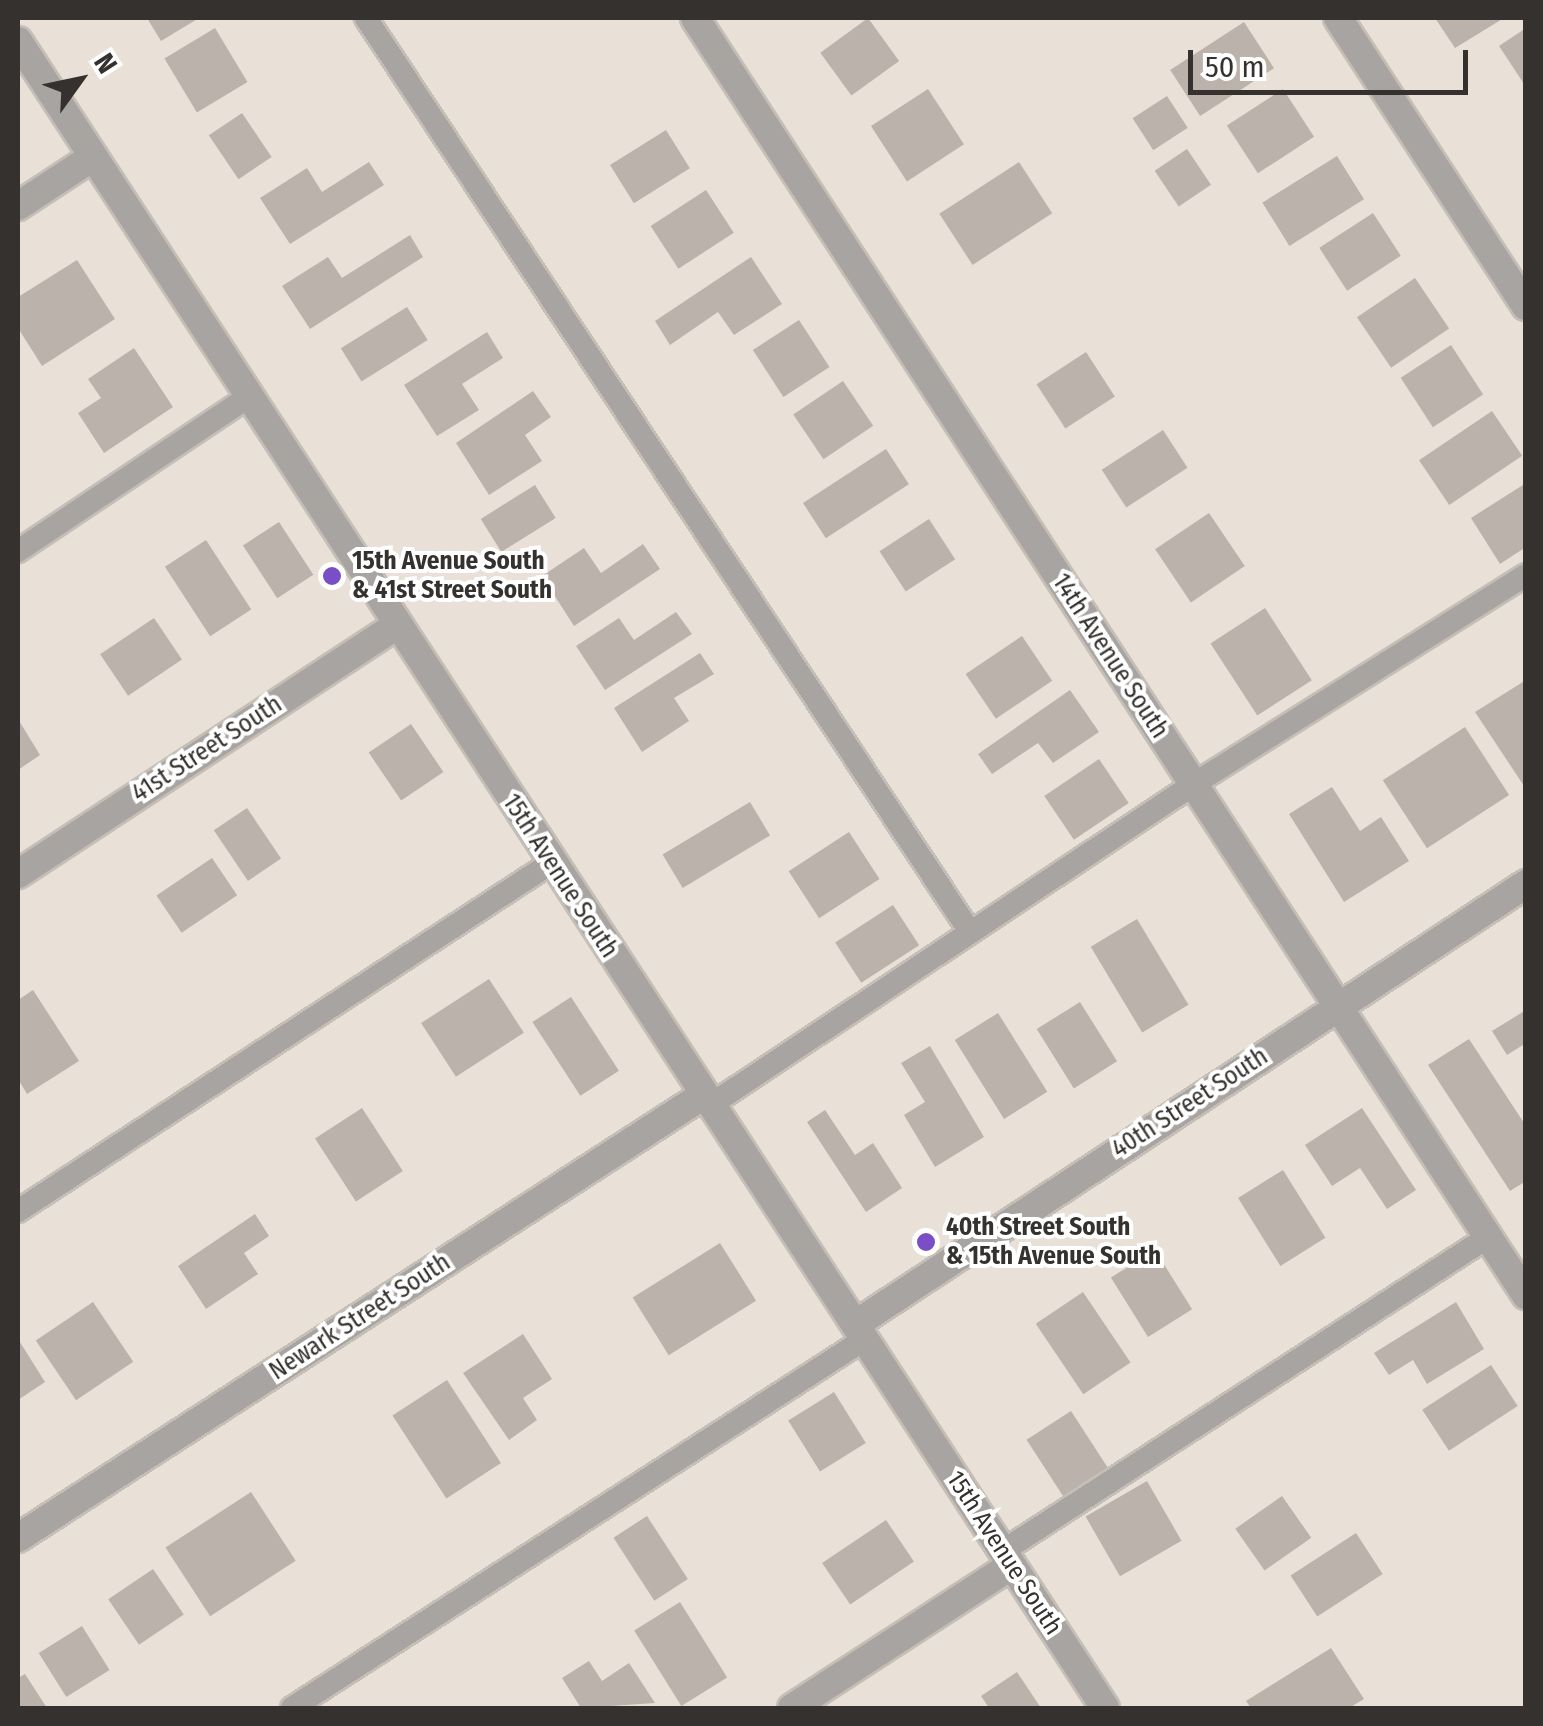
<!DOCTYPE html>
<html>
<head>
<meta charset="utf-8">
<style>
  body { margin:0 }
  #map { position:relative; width:1543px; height:1726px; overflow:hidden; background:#e9e1d8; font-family:"Fira Sans Condensed",sans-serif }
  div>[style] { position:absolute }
  .building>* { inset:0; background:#bbb3ab; transform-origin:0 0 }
  .roads { filter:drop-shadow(2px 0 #c5beb6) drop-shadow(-2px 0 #c5beb6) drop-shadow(0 2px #c5beb6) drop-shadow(0 -2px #c5beb6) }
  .service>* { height:22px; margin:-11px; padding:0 11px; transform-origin:11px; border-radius:11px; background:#a8a4a1 }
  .minor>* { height:28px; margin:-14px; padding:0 14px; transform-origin:14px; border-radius:14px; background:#a8a4a1 }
  .tertiary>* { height:28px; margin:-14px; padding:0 14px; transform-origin:14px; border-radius:14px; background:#a8a4a1 }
  .dots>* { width:28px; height:28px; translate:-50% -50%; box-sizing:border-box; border:5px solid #fff; border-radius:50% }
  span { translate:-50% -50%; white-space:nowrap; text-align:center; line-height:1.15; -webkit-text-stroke:8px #fff; paint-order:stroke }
  .poi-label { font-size:25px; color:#34312e; font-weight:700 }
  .left { translate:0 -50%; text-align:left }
  .street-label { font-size:25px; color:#34312e }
  .frame { position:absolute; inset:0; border:20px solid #34312e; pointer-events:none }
  .north { position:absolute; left:30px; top:30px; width:100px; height:100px; -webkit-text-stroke:8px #fff; paint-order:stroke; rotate:57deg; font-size:28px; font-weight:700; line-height:40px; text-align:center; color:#34312e }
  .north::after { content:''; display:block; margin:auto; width:35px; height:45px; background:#34312e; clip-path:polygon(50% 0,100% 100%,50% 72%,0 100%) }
  .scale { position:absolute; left:1188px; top:50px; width:280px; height:45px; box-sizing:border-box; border:5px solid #34312e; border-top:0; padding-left:12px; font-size:30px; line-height:35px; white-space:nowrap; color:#34312e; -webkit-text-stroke:8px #fff; paint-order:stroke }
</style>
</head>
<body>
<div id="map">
  <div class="building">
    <div style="clip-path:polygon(147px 18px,199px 18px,161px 41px)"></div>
    <div style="left:868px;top:18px;width:53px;height:59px;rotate:54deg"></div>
    <div style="clip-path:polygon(1435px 18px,1504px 18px,1455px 48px)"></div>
    <div style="left:1244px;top:22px;width:55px;height:88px;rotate:57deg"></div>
    <div style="left:215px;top:28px;width:63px;height:59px;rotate:59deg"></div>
    <div style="clip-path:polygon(1526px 28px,1526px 87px,1499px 46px)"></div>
    <div style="left:928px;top:89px;width:66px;height:68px;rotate:57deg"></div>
    <div style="left:1283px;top:89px;width:57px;height:67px;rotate:57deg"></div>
    <div style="left:1167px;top:96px;width:38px;height:41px;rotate:57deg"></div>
    <div style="left:242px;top:113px;width:53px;height:40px;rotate:56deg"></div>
    <div style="left:666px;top:130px;width:45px;height:66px;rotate:58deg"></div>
    <div style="left:1187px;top:149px;width:43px;height:39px;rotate:56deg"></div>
    <div style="left:1337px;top:156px;width:51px;height:88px;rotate:58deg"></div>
    <div style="clip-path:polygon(369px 162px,384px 185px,290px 244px,260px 198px,307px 168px,322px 192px)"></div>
    <div style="left:1019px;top:162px;width:61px;height:95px;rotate:57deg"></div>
    <div style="left:706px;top:190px;width:51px;height:66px;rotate:57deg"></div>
    <div style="left:1373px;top:213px;width:51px;height:64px;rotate:57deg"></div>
    <div style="clip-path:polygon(410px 235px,423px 257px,310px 329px,282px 286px,328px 257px,342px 278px)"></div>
    <div style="clip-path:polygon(751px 257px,782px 304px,734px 335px,718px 312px,670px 345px,655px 321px)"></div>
    <div style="clip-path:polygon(77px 260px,115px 319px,42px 366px,18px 328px,18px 297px)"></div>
    <div style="left:1415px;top:278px;width:61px;height:70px;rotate:56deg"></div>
    <div style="left:407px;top:307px;width:39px;height:78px;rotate:58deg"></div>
    <div style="left:799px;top:320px;width:56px;height:55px;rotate:57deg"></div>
    <div style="clip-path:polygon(487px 332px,503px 358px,462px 384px,479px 410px,437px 436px,404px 385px)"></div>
    <div style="left:1451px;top:345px;width:59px;height:60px;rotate:57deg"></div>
    <div style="clip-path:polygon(134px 348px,173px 407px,104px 453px,78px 413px,101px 398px,88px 379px)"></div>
    <div style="left:1086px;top:352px;width:53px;height:59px;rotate:57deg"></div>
    <div style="left:843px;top:381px;width:54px;height:60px;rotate:56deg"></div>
    <div style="clip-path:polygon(533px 391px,551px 417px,525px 435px,542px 461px,489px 495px,456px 443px)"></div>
    <div style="left:1492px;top:411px;width:54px;height:88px;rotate:56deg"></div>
    <div style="left:1163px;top:430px;width:45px;height:73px;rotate:57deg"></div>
    <div style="left:886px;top:449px;width:42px;height:99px;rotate:57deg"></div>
    <div style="clip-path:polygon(1526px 483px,1526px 547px,1500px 564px,1471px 518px)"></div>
    <div style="left:535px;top:485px;width:39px;height:64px;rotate:58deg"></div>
    <div style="left:1209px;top:513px;width:64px;height:65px;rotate:56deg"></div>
    <div style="left:929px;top:519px;width:48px;height:59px;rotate:57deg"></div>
    <div style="left:279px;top:522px;width:63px;height:43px;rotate:57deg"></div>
    <div style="left:206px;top:540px;width:83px;height:49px;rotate:57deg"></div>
    <div style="clip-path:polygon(643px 544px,660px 569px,574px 626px,542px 576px,584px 548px,601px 573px)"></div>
    <div style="left:1265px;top:608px;width:86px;height:65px;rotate:57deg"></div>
    <div style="clip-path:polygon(676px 612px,692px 634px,605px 690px,576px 646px,619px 618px,634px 640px)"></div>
    <div style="left:154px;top:618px;width:50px;height:65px;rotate:56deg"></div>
    <div style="left:1022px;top:636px;width:54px;height:68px;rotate:56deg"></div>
    <div style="clip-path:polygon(700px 653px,714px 674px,674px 698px,689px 721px,642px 752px,614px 708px)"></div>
    <div style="clip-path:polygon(1526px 680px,1526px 789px,1475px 712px)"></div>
    <div style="clip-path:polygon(1070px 690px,1099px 732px,1053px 763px,1038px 743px,992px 774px,978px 754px)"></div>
    <div style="clip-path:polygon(18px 719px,40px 755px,18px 770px)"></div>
    <div style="left:411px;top:724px;width:58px;height:51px;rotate:56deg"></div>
    <div style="left:1465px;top:727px;width:81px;height:98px;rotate:57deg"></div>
    <div style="left:1099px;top:759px;width:53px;height:66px;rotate:56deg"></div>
    <div style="clip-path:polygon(1332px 787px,1360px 831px,1381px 817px,1409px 861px,1344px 902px,1289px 814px)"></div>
    <div style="left:750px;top:802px;width:39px;height:102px;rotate:59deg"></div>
    <div style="left:247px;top:808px;width:61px;height:40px;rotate:56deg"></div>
    <div style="left:849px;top:832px;width:56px;height:72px;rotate:57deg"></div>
    <div style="left:212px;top:858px;width:45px;height:67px;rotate:56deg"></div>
    <div style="left:893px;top:905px;width:48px;height:69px;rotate:57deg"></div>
    <div style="left:1137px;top:919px;width:100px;height:54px;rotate:59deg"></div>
    <div style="left:489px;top:979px;width:64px;height:81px;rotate:57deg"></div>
    <div style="clip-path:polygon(33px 990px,79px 1061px,27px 1094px,18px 1079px,18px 1000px)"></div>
    <div style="left:571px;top:997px;width:88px;height:46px;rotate:57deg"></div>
    <div style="left:1080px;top:1002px;width:70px;height:51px;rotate:58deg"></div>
    <div style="clip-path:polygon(1526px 1010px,1526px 1043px,1507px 1055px,1492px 1031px)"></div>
    <div style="left:998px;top:1013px;width:93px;height:51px;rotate:58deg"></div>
    <div style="clip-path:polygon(1469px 1039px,1526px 1126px,1526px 1181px,1510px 1191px,1428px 1065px)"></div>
    <div style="clip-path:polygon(930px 1046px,984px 1137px,935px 1167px,904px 1115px,925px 1102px,901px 1063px)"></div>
    <div style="left:362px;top:1108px;width:75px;height:56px;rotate:57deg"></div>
    <div style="clip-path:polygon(1362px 1108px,1416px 1190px,1387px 1209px,1360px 1168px,1332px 1186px,1305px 1145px)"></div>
    <div style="clip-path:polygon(825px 1110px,855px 1155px,873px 1143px,902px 1188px,866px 1212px,807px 1122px)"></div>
    <div style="left:1283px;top:1170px;width:80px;height:53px;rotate:58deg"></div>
    <div style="clip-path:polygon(255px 1214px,269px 1236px,244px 1253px,258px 1274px,206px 1309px,178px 1266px)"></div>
    <div style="left:720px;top:1243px;width:68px;height:103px;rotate:58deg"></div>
    <div style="left:1155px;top:1250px;width:70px;height:52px;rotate:58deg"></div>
    <div style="left:1083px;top:1292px;width:85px;height:57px;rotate:56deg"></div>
    <div style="left:93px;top:1302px;width:72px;height:69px;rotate:56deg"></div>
    <div style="clip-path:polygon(1456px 1302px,1484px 1349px,1427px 1384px,1413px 1360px,1389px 1375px,1374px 1353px)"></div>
    <div style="clip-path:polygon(523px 1334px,552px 1379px,523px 1398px,537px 1420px,509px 1440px,463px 1373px)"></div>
    <div style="clip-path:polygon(18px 1339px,45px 1382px,18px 1400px)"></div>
    <div style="left:1491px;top:1365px;width:49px;height:82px;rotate:57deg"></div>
    <div style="left:447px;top:1380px;width:99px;height:65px;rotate:57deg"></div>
    <div style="left:834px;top:1392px;width:60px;height:54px;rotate:58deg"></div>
    <div style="left:1071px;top:1411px;width:75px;height:53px;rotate:57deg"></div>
    <div style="left:1147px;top:1481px;width:69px;height:71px;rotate:60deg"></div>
    <div style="left:251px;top:1492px;width:82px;height:102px;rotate:57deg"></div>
    <div style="left:1282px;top:1496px;width:51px;height:57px;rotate:55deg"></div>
    <div style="left:647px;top:1516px;width:75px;height:40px;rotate:57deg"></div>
    <div style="left:886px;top:1520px;width:50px;height:77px;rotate:56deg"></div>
    <div style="left:1356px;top:1533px;width:49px;height:78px;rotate:57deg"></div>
    <div style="left:153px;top:1569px;width:55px;height:54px;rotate:56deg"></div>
    <div style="left:680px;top:1602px;width:89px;height:54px;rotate:58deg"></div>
    <div style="left:82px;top:1626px;width:52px;height:51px;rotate:58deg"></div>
    <div style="clip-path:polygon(1331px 1648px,1364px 1699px,1349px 1708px,1251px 1708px,1246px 1701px)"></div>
    <div style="clip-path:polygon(589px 1661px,602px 1681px,629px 1663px,655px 1703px,581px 1708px,562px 1678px)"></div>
    <div style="clip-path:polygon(1017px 1672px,1041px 1708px,989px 1708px,981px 1696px)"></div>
    <div style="clip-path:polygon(25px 1674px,47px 1708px,18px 1708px,18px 1678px)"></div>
  </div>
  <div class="roads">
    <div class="service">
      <div style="left:366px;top:18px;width:1096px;rotate:56.54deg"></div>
      <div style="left:18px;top:551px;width:277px;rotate:-33.8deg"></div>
      <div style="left:709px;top:1106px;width:582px;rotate:-33.58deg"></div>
      <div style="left:1194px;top:784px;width:392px;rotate:-32.2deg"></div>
      <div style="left:18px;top:1211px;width:637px;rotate:-33.14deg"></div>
      <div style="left:1003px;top:1551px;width:578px;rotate:-32.92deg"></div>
      <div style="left:292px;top:1708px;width:682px;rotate:-32.78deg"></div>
    </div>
    <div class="minor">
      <div style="left:695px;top:18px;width:1524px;rotate:56.95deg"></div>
      <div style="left:1338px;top:18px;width:344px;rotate:56.9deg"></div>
      <div style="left:18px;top:206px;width:90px;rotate:-33.2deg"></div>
      <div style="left:18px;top:874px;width:453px;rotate:-33.3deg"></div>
      <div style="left:18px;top:1538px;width:814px;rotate:-32.87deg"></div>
      <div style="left:792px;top:1708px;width:262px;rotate:-33deg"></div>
    </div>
    <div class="tertiary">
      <div style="left:18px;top:41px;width:1990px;rotate:56.89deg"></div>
      <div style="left:856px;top:1324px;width:802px;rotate:-33.29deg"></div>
    </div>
  </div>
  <div class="dots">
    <div style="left:332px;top:576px;background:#7a4ec7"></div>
    <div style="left:926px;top:1242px;background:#7a4ec7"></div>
  </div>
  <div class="poi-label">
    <span class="left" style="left:352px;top:576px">15th Avenue South<br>&amp; 41st Street South</span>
    <span class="left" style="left:946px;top:1242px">40th Street South<br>&amp; 15th Avenue South</span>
  </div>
  <div class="street-label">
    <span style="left:1110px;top:656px;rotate:57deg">14th Avenue South</span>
    <span style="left:207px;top:749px;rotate:-33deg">41st Street South</span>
    <span style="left:560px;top:876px;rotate:57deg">15th Avenue South</span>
    <span style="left:1190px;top:1103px;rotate:-33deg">40th Street South</span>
    <span style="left:360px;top:1317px;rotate:-33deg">Newark Street South</span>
    <span style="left:1004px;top:1553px;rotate:57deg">15th Avenue South</span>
  </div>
  <div class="frame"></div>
  <div class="north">N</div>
  <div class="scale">50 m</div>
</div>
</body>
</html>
